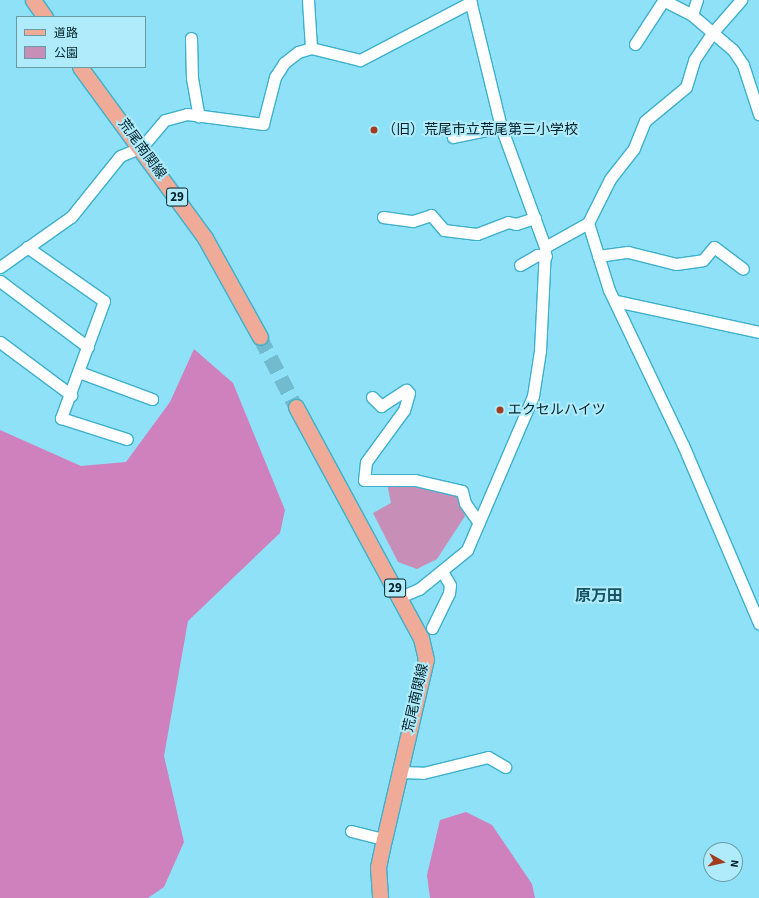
<!DOCTYPE html>
<html>
<head>
<meta charset="utf-8">
<style>
  body { margin:0 }
  #map { position:relative; width:759px; height:898px; overflow:hidden; background:#8fe1f7; font-family:"Source Sans 3","Noto Sans JP",sans-serif }
  div>[style] { position:absolute }
  .green>* { inset:0; background:#c78eb8 }
  .forest>* { inset:0; background:#ce81bc }
  .major-tunnel>* { height:15px; margin-top:-7.5px; transform-origin:0; background:repeating-linear-gradient(90deg,#72bbce 0 15px,transparent 0 23px) }
  .roads { filter:drop-shadow(1px 0 #3eb0cb) drop-shadow(-1px 0 #3eb0cb) drop-shadow(0 1px #3eb0cb) drop-shadow(0 -1px #3eb0cb) }
  .minor>* { height:11px; margin:-5.5px; padding:0 5.5px; transform-origin:5.5px; border-radius:5.5px; background:#fff }
  .major>* { height:15px; margin:-7.5px; padding:0 7.5px; transform-origin:7.5px; border-radius:7.5px; background:#efab98 }
  .dots>* { width:11px; height:11px; translate:-50% -50%; box-sizing:border-box; border:2px solid #afebfb; border-radius:50% }
  span { translate:-50% -50%; white-space:nowrap; text-align:center; line-height:1.15; -webkit-text-stroke:4px #afebfb; paint-order:stroke }
  .shield-label span { padding:1px 3px; background:#afebfb; border:1px solid; border-radius:3px; -webkit-text-stroke-width:0 }
  .shield-label { font-size:13px; color:#00222a; font-weight:700 }
  .poi-label { font-size:14px; color:#00222a }
  .left { translate:0 -50%; text-align:left }
  .street-label { font-size:14px; color:#00222a }
  .quarter-label { font-size:16px; color:#175462; font-weight:700 }
  .legend { position:absolute; left:16px; top:16px; width:130px; height:52px; box-sizing:border-box; background:#afebfb; border:1px solid #699ba7; margin:0; padding:5px 7px; list-style:none; font-size:12px; color:#00222a }
  .legend li { display:flex; align-items:center; gap:8px; height:20px }
  .legend b { width:20px; border:1px solid #699ba7 }
  .north { position:absolute; left:703px; top:842px; width:40px; height:40px; box-sizing:border-box; background:#afebfb; border:1px solid #699ba7; border-radius:50%; rotate:98deg; font-size:11px; font-weight:700; line-height:16px; text-align:center; color:#00222a }
  .north::after { content:''; display:block; margin:auto; width:14px; height:18px; background:#a33b1e; clip-path:polygon(50% 0,100% 100%,50% 72%,0 100%) }
</style>
</head>
<body>
<div id="map">
  <div class="green">
    <div style="clip-path:polygon(405px 482px,458px 494px,465px 516px,437px 559px,417px 569px,398px 562px,373px 513px,391px 503px,387px 484px)"></div>
  </div>
  <div class="forest">
    <div style="clip-path:polygon(194px 349px,233px 383px,285px 510px,280px 533px,188px 621px,164px 756px,184px 842px,164px 887px,148px 898px,0 898px,0 430px,81px 466px,126px 462px,170px 402px)"></div>
    <div style="clip-path:polygon(466px 812px,492px 825px,532px 884px,535px 898px,430px 898px,427px 875px,440px 820px)"></div>
  </div>
  <div class="major-tunnel">
    <div style="left:260px;top:337px;width:79px;rotate:62.8deg"></div>
  </div>
  <div class="roads">
    <div class="minor">
      <div style="left:308px;top:0;width:48px;rotate:86.4deg"></div>
      <div style="left:663px;top:0;width:33px;rotate:27deg"></div>
      <div style="left:692px;top:15px;width:54px;rotate:40.5deg"></div>
      <div style="left:733px;top:50px;width:18px;rotate:56deg"></div>
      <div style="left:743px;top:65px;width:52px;rotate:71.9deg"></div>
      <div style="left:692px;top:15px;width:16px;rotate:-72deg"></div>
      <div style="left:191px;top:38px;width:40px;rotate:88.6deg"></div>
      <div style="left:192px;top:78px;width:39px;rotate:80deg"></div>
      <div style="left:635px;top:44px;width:51px;rotate:-56.9deg"></div>
      <div style="left:453px;top:137px;width:49px;rotate:-11.8deg"></div>
      <div style="left:383px;top:217px;width:30px;rotate:8deg"></div>
      <div style="left:413px;top:221px;width:19px;rotate:-18deg"></div>
      <div style="left:431px;top:215px;width:20px;rotate:49deg"></div>
      <div style="left:444px;top:230px;width:33px;rotate:7deg"></div>
      <div style="left:477px;top:234px;width:33px;rotate:-21deg"></div>
      <div style="left:508px;top:222px;width:8px;rotate:14deg"></div>
      <div style="left:516px;top:224px;width:20px;rotate:-18deg"></div>
      <div style="left:588px;top:223px;width:70px;rotate:72.6deg"></div>
      <div style="left:609px;top:290px;width:172px;rotate:64.5deg"></div>
      <div style="left:683px;top:445px;width:194px;rotate:66.9deg"></div>
      <div style="left:27px;top:247px;width:94px;rotate:35deg"></div>
      <div style="left:104px;top:301px;width:125px;rotate:110.2deg"></div>
      <div style="left:61px;top:418px;width:69px;rotate:17.7deg"></div>
      <div style="left:545px;top:247px;width:49px;rotate:-29.2deg"></div>
      <div style="left:588px;top:223px;width:49px;rotate:-63.4deg"></div>
      <div style="left:610px;top:179px;width:39px;rotate:-52deg"></div>
      <div style="left:634px;top:148px;width:29px;rotate:-68deg"></div>
      <div style="left:645px;top:121px;width:53px;rotate:-39.7deg"></div>
      <div style="left:686px;top:87px;width:28px;rotate:-73deg"></div>
      <div style="left:694px;top:60px;width:34px;rotate:-56deg"></div>
      <div style="left:713px;top:32px;width:43px;rotate:-48.8deg"></div>
      <div style="left:598px;top:256px;width:30px;rotate:-8deg"></div>
      <div style="left:628px;top:252px;width:49px;rotate:14deg"></div>
      <div style="left:676px;top:264px;width:27px;rotate:-8deg"></div>
      <div style="left:703px;top:260px;width:17px;rotate:-50deg"></div>
      <div style="left:714px;top:247px;width:36px;rotate:37deg"></div>
      <div style="left:520px;top:265px;width:20px;rotate:-30deg"></div>
      <div style="left:537px;top:255px;width:9px;rotate:6deg"></div>
      <div style="left:0;top:267px;width:87px;rotate:-35.2deg"></div>
      <div style="left:71px;top:217px;width:78px;rotate:-51.2deg"></div>
      <div style="left:120px;top:156px;width:24px;rotate:-22deg"></div>
      <div style="left:142px;top:147px;width:35px;rotate:-50deg"></div>
      <div style="left:165px;top:120px;width:23px;rotate:-15deg"></div>
      <div style="left:187px;top:114px;width:77px;rotate:7.5deg"></div>
      <div style="left:263px;top:124px;width:49px;rotate:-75.7deg"></div>
      <div style="left:275px;top:77px;width:17px;rotate:-57deg"></div>
      <div style="left:284px;top:63px;width:18px;rotate:-38deg"></div>
      <div style="left:298px;top:52px;width:14px;rotate:-17deg"></div>
      <div style="left:311px;top:48px;width:50px;rotate:13.8deg"></div>
      <div style="left:360px;top:60px;width:125px;rotate:-27.6deg"></div>
      <div style="left:0;top:281px;width:110px;rotate:36.9deg"></div>
      <div style="left:616px;top:301px;width:146px;rotate:12.2deg"></div>
      <div style="left:0;top:342px;width:89px;rotate:36.7deg"></div>
      <div style="left:79px;top:372px;width:78px;rotate:20.3deg"></div>
      <div style="left:372px;top:397px;width:13px;rotate:45deg"></div>
      <div style="left:381px;top:406px;width:30px;rotate:-33deg"></div>
      <div style="left:406px;top:390px;width:4px;rotate:45deg"></div>
      <div style="left:409px;top:393px;width:18px;rotate:106deg"></div>
      <div style="left:404px;top:410px;width:64px;rotate:126.2deg"></div>
      <div style="left:366px;top:462px;width:18px;rotate:96deg"></div>
      <div style="left:364px;top:480px;width:51px"></div>
      <div style="left:415px;top:480px;width:48px;rotate:13.2deg"></div>
      <div style="left:462px;top:491px;width:12px;rotate:76deg"></div>
      <div style="left:465px;top:503px;width:24px;rotate:55deg"></div>
      <div style="left:400px;top:597px;width:21px;rotate:-23deg"></div>
      <div style="left:419px;top:589px;width:62px;rotate:-39.1deg"></div>
      <div style="left:467px;top:550px;width:168px;rotate:-66.8deg"></div>
      <div style="left:533px;top:396px;width:46px;rotate:-81.2deg"></div>
      <div style="left:540px;top:351px;width:104px;rotate:-87.2deg"></div>
      <div style="left:545px;top:247px;width:128px;rotate:-110.1deg"></div>
      <div style="left:501px;top:127px;width:131px;rotate:-103.7deg"></div>
      <div style="left:432px;top:628px;width:39px;rotate:-64deg"></div>
      <div style="left:449px;top:593px;width:8px;rotate:-83deg"></div>
      <div style="left:450px;top:585px;width:16px;rotate:-120deg"></div>
      <div style="left:400px;top:772px;width:23px;rotate:2deg"></div>
      <div style="left:423px;top:773px;width:67px;rotate:-13.8deg"></div>
      <div style="left:488px;top:757px;width:20px;rotate:30deg"></div>
      <div style="left:351px;top:831px;width:34px;rotate:14deg"></div>
    </div>
    <div class="major">
      <div style="left:33px;top:0;width:21px;rotate:55deg"></div>
      <div style="left:80px;top:67px;width:212px;rotate:53.8deg"></div>
      <div style="left:205px;top:238px;width:113px;rotate:60.9deg"></div>
      <div style="left:296px;top:407px;width:263px;rotate:61.6deg"></div>
      <div style="left:421px;top:638px;width:22px;rotate:77deg"></div>
      <div style="left:426px;top:659px;width:185px;rotate:103.1deg"></div>
      <div style="left:384px;top:839px;width:29px;rotate:102deg"></div>
      <div style="left:378px;top:867px;width:31px;rotate:86deg"></div>
    </div>
  </div>
  <div class="dots">
    <div style="left:374px;top:130px;background:#a33b1e"></div>
    <div style="left:500px;top:410px;background:#a33b1e"></div>
  </div>
  <div class="shield-label">
    <span style="left:177px;top:197px">29</span>
    <span style="left:395px;top:588px">29</span>
  </div>
  <div class="poi-label">
    <span class="left" style="left:382px;top:130px">（旧）荒尾市立荒尾第三小学校</span>
    <span class="left" style="left:508px;top:410px">エクセルハイツ</span>
  </div>
  <div class="street-label">
    <span style="left:142px;top:149px;rotate:54deg">荒尾南関線</span>
    <span style="left:416px;top:698px;rotate:-77deg">荒尾南関線</span>
  </div>
  <div class="quarter-label">
    <span style="left:599px;top:596px">原万田</span>
  </div>
  <ul class="legend">
  <li><b style="height:5px;background:#efab98"></b>道路</li>
  <li><b style="height:11px;background:#c78eb8"></b>公園</li>
  </ul>
  <div class="north">N</div>
</div>
</body>
</html>
